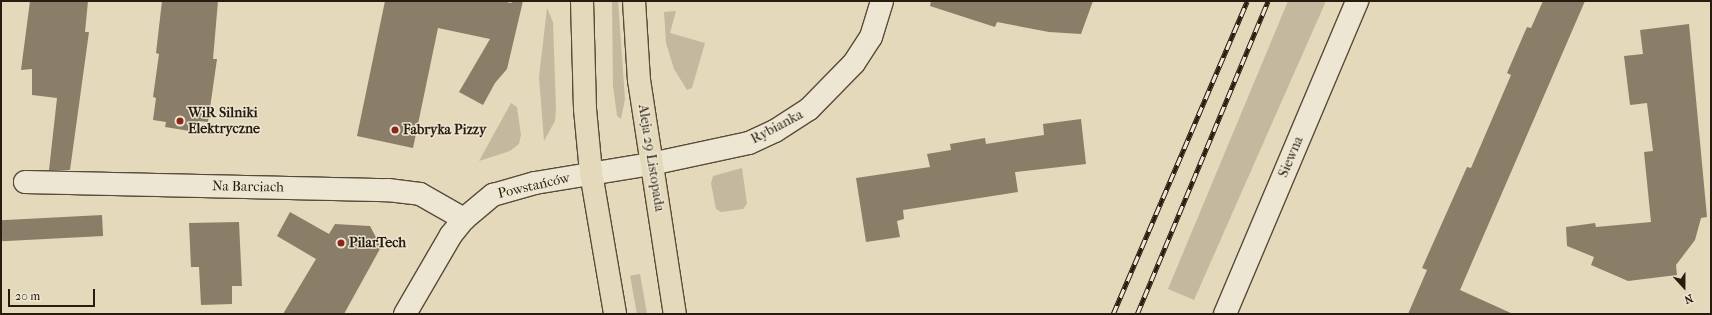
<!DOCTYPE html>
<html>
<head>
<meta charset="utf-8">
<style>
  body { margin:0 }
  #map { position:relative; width:1712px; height:315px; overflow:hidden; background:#e4d9bb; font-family:"IM FELL French Canon",serif }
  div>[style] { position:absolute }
  .green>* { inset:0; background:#c4b99e; transform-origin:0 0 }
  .building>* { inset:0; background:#8a7e68; transform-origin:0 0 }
  .roads { filter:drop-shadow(1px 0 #584b39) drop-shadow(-1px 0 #584b39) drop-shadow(0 1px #584b39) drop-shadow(0 -1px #584b39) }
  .minor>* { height:22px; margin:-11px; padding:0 11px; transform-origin:11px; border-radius:11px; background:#ede6d3 }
  .tertiary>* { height:22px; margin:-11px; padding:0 11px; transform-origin:11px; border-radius:11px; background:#ede6d3 }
  .primary>* { height:22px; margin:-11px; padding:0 11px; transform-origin:11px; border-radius:11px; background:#e4d9bb }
  .rail>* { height:4.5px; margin-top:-2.25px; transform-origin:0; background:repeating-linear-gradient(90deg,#ede6d3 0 9px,#291c0e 0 18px); box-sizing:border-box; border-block:1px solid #291c0e }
  .dots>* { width:11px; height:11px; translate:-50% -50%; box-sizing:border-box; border:2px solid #ede6d3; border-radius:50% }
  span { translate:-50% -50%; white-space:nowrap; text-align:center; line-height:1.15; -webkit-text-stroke:3px #ede6d3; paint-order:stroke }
  .poi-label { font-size:14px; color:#291c0e; font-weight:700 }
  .left { translate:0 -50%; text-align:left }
  .street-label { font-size:14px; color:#291c0e }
  .frame { position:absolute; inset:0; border:2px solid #291c0e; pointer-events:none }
  .north { position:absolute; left:1664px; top:267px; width:40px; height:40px; -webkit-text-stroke:3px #ede6d3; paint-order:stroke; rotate:159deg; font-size:11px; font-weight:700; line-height:16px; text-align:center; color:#291c0e }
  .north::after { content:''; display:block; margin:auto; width:14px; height:18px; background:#291c0e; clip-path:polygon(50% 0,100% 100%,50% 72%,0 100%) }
  .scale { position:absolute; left:8px; top:289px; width:87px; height:18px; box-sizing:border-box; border:2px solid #291c0e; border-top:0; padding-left:5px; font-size:12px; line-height:14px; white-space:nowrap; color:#291c0e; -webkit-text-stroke:3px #ede6d3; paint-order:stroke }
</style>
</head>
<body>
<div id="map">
  <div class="green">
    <div style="clip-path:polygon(612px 1px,618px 1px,625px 99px,621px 119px,617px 116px,613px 86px)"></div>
    <div style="clip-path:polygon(1288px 1px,1326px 1px,1194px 300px,1168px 289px)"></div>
    <div style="clip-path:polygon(547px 8px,553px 22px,556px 107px,555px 121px,544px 141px,539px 77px)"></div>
    <div style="clip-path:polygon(676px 11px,670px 33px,705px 43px,692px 88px,687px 90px,674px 69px,666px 43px,664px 12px)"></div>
    <div style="clip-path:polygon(511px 103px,517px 107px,521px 135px,519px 144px,510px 151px,479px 161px)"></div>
    <div style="clip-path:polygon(742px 168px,747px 204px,743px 209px,721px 212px,716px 209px,711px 183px,713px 176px)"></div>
    <div style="left:640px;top:274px;width:41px;height:10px;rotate:80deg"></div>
  </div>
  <div class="building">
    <div style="clip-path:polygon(30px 1px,88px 1px,85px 32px,89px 32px,70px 170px,49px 170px,57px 98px,32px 95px,32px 69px,21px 70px)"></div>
    <div style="clip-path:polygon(162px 1px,218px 1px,213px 59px,217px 59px,208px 122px,198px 121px,196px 132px,165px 127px,166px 122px,153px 120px,156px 98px,153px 97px,159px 54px,156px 53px)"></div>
    <div style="clip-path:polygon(385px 1px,502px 1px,511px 3px,513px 1px,523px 1px,507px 69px,495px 83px,483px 105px,459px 92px,490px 39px,438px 28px,413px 148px,357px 136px)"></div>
    <div style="clip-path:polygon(931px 1px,1093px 1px,1081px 34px,1049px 32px,997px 22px,995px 27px,930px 6px)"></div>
    <div style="clip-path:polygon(1543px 1px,1585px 1px,1460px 290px,1513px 314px,1408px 314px,1427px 270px,1422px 268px,1467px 167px,1471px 168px,1511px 75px,1507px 73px,1527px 27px,1531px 28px)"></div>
    <div style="clip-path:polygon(1689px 24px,1707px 217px,1701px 218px,1695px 240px,1676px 265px,1677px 275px,1628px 281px,1591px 265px,1594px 257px,1567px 246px,1566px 227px,1595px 223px,1596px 227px,1651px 222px,1644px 152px,1653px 151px,1647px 103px,1630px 105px,1624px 56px,1643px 54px,1640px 30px)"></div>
    <div style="clip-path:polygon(1081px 119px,1086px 164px,1015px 172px,1018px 192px,903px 210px,904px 219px,897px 221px,900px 237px,866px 242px,856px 178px,930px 167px,927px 154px,951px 150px,950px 144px,985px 138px,986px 144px,1044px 135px,1043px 124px)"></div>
    <div style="clip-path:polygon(290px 212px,329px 234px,335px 224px,370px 226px,381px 247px,344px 314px,283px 314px,316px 259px,277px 236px)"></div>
    <div style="left:102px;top:215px;width:21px;height:101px;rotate:87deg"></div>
    <div style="clip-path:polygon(239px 222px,242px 286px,232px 286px,232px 304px,201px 305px,199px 267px,191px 267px,189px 223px)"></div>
  </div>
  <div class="roads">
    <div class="minor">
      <div style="left:651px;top:164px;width:100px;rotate:-12.1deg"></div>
      <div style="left:749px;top:143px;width:29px;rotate:-25deg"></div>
      <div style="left:775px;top:131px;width:40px;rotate:-32.9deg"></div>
      <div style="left:809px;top:109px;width:64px;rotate:-45.6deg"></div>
      <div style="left:854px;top:63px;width:31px;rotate:-57deg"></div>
      <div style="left:871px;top:37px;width:38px;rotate:-73deg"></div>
      <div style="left:25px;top:182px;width:363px;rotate:1.3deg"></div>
      <div style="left:388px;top:190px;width:32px;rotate:7deg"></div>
      <div style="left:420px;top:194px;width:51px;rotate:29.6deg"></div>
    </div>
    <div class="tertiary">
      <div style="left:405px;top:314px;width:91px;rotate:-59.8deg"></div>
      <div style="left:451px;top:235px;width:21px;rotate:-51deg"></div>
      <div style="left:464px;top:219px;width:38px;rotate:-40deg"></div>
      <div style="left:493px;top:195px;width:44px;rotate:-15.9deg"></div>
      <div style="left:535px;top:183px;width:118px;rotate:-9.3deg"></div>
      <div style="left:1225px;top:314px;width:340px;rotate:-67.1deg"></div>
    </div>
    <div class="primary">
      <div style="left:582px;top:1px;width:108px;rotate:88.4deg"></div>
      <div style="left:585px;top:109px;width:64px;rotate:84.6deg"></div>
      <div style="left:591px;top:173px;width:143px;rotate:80.3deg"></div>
      <div style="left:634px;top:1px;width:79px;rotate:86.4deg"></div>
      <div style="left:639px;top:80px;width:237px;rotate:81.3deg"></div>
    </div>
  </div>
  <div class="rail">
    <div style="left:1113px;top:314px;width:340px;rotate:-66.8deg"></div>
    <div style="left:1137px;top:314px;width:339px;rotate:-67.3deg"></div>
  </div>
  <div class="dots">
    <div style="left:180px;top:121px;background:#8f2418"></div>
    <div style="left:395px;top:130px;background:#8f2418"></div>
    <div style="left:341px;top:243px;background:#8f2418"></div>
  </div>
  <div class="poi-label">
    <span class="left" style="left:188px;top:121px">WiR Silniki<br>Elektryczne</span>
    <span class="left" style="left:403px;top:130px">Fabryka Pizzy</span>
    <span class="left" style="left:349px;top:243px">PilarTech</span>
  </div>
  <div class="street-label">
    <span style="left:777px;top:127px;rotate:-28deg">Rybianka</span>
    <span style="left:1291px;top:157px;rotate:-67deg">Siewna</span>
    <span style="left:651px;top:158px;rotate:81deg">Aleja 29 Listopada</span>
    <span style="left:534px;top:186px;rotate:-13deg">Powstańców</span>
    <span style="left:248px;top:187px;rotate:1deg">Na Barciach</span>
  </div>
  <div class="frame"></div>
  <div class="north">N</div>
  <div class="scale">20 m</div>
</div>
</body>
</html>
